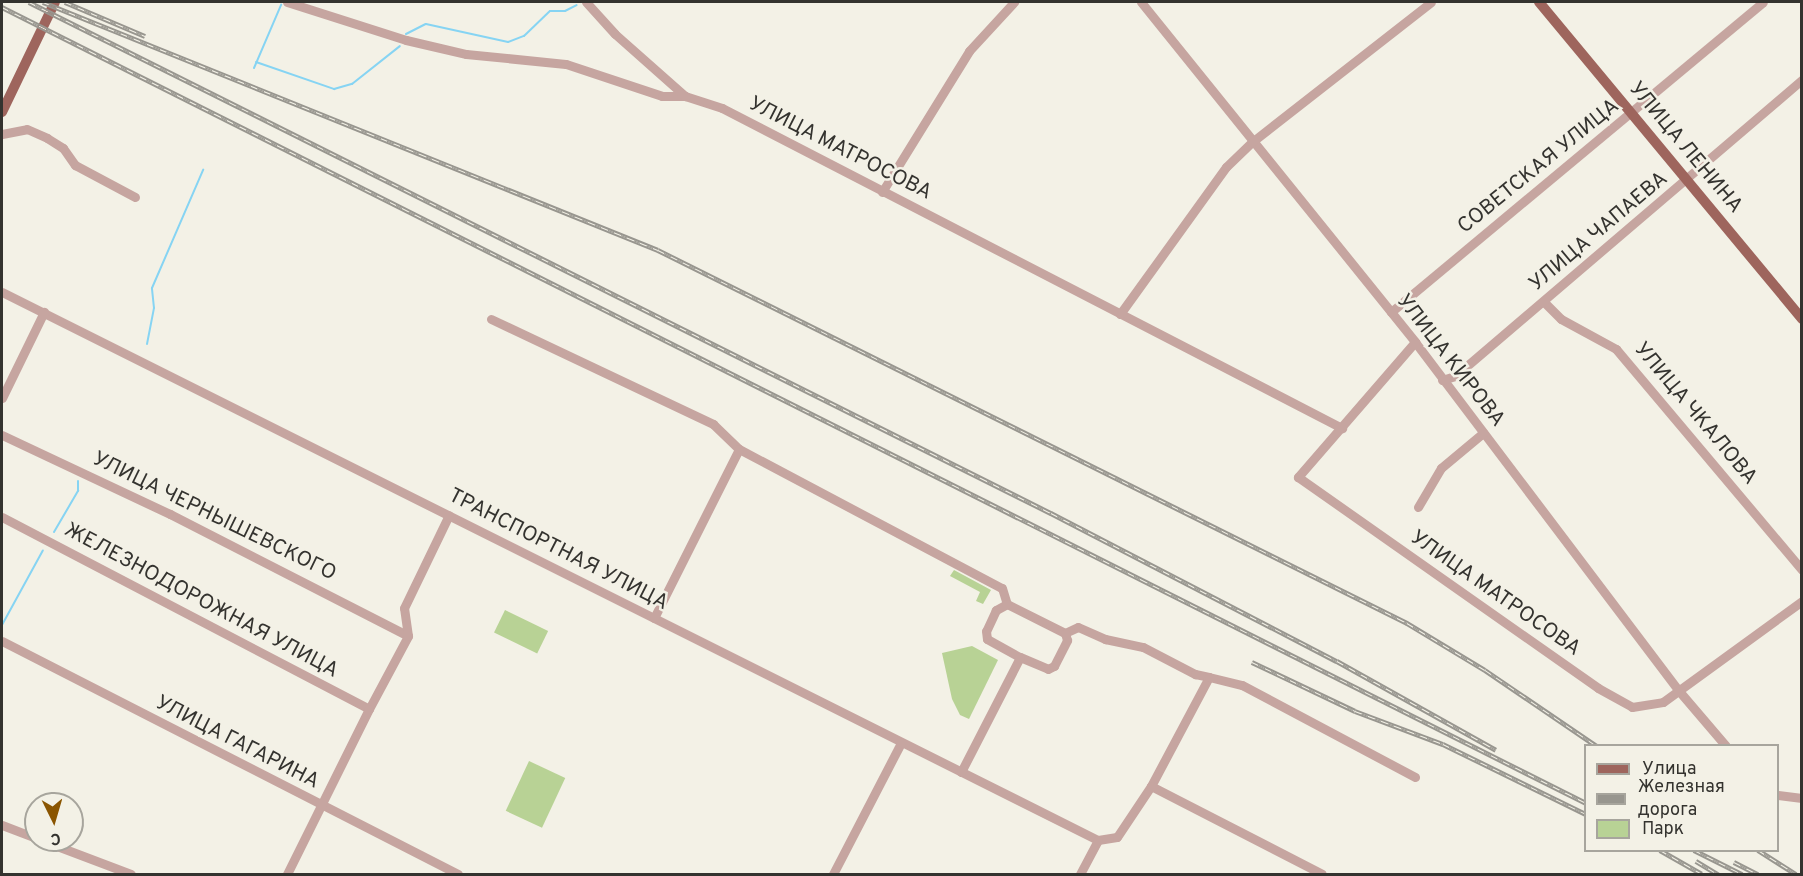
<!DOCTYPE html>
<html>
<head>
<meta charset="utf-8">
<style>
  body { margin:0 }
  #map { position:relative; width:1803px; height:876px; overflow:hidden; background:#f3f1e6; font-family:Overpass,sans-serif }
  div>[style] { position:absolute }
  .green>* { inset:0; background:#b8d295; transform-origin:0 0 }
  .stream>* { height:2px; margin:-1px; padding:0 1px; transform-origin:1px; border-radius:1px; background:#86d4f3 }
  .minor>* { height:9px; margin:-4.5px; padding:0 4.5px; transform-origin:4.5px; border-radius:4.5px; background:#c6a5a0 }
  .major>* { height:10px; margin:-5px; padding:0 5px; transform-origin:5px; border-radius:5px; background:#9e655d }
  .rail>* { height:4.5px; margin-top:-2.25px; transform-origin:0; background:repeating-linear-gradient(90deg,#f3f1e6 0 7px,#98968f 0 14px); box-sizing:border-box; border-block:2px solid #98968f }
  span { translate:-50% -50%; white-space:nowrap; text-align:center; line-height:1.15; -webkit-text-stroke:5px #f3f1e6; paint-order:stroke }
  .street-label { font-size:21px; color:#34332f }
  .frame { position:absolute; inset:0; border:3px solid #34332f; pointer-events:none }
  .legend { position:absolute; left:1584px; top:744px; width:195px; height:108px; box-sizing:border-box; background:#f3f1e6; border:2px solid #a7a59d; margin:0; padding:8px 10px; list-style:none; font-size:18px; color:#34332f }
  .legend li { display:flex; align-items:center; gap:12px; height:30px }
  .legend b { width:30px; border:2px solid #a7a59d }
  .north { position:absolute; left:24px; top:792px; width:60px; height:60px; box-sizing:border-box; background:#f3f1e6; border:2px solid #a7a59d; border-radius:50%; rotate:175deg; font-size:16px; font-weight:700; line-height:24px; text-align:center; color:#34332f }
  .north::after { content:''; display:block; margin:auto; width:21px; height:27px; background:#8a5501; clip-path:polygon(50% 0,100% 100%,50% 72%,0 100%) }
</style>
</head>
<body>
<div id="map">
  <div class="green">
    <div style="clip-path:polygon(954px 570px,991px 590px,983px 604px,976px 601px,980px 592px,950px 576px)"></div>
    <div style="left:505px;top:610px;width:48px;height:25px;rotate:26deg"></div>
    <div style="clip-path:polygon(972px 646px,998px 660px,969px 719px,960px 715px,952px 699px,942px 653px)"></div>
    <div style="left:529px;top:761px;width:40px;height:55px;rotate:25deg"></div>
  </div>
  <div class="stream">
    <div style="left:406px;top:34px;width:22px;rotate:-27deg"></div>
    <div style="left:426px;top:24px;width:84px;rotate:12.4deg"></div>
    <div style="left:508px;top:42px;width:17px;rotate:-21deg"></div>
    <div style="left:524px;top:36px;width:36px;rotate:-44deg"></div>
    <div style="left:550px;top:11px;width:15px"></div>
    <div style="left:565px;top:11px;width:13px;rotate:-27deg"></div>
    <div style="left:256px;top:62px;width:83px;rotate:19.1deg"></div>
    <div style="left:334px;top:89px;width:19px;rotate:-16deg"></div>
    <div style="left:352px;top:84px;width:61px;rotate:-38.4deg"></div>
    <div style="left:254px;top:68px;width:69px;rotate:-66.8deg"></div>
    <div style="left:147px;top:344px;width:37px;rotate:-79deg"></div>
    <div style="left:154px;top:308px;width:20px;rotate:-96deg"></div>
    <div style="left:152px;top:288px;width:129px;rotate:-66.6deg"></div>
    <div style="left:54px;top:532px;width:48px;rotate:-59.7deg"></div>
    <div style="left:78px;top:491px;width:10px;rotate:-90deg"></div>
    <div style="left:2px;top:625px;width:85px;rotate:-61.3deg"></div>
  </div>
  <div class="minor">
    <div style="left:287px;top:2px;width:125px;rotate:17.7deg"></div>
    <div style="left:406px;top:40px;width:62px;rotate:13.1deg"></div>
    <div style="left:466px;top:54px;width:100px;rotate:5.7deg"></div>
    <div style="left:566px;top:64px;width:101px;rotate:18.4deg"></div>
    <div style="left:662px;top:96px;width:23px"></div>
    <div style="left:685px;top:96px;width:39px;rotate:18deg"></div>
    <div style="left:722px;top:108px;width:698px;rotate:27.3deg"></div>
    <div style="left:586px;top:2px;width:43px;rotate:47.8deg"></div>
    <div style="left:615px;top:34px;width:94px;rotate:41.5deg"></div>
    <div style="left:1141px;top:2px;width:437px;rotate:51.1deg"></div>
    <div style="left:1415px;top:342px;width:438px;rotate:52.9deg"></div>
    <div style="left:1679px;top:691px;width:72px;rotate:49.5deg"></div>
    <div style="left:2px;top:134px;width:25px;rotate:-11deg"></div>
    <div style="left:27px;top:129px;width:22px;rotate:24deg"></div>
    <div style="left:47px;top:138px;width:19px;rotate:32deg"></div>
    <div style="left:63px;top:148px;width:21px;rotate:55deg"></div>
    <div style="left:75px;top:165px;width:68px;rotate:28.1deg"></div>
    <div style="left:882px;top:192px;width:166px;rotate:-58.3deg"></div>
    <div style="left:969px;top:51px;width:67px;rotate:-47.4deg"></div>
    <div style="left:2px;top:292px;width:1225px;rotate:26.57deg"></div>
    <div style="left:1098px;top:840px;width:19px;rotate:-9deg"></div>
    <div style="left:1117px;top:837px;width:61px;rotate:-56.3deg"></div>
    <div style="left:1544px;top:302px;width:24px;rotate:45deg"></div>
    <div style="left:1561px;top:319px;width:63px;rotate:28.6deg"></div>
    <div style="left:1616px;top:349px;width:289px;rotate:49.9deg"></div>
    <div style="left:1391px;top:312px;width:484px;rotate:-39.8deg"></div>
    <div style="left:1120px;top:314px;width:181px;rotate:-54.2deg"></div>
    <div style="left:1226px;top:167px;width:36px;rotate:-44deg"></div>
    <div style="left:1252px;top:142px;width:227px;rotate:-38deg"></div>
    <div style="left:491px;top:319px;width:246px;rotate:25.3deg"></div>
    <div style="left:713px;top:424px;width:36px;rotate:44deg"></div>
    <div style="left:739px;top:449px;width:297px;rotate:27.9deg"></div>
    <div style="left:1002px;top:588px;width:17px;rotate:73deg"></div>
    <div style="left:1007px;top:604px;width:65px;rotate:26.6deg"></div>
    <div style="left:1065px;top:633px;width:14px;rotate:-25deg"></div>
    <div style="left:1078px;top:627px;width:30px;rotate:24deg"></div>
    <div style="left:1105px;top:639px;width:39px;rotate:12deg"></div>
    <div style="left:1143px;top:647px;width:59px;rotate:27.4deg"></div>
    <div style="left:1195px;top:674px;width:14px;rotate:12deg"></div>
    <div style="left:1209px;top:677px;width:123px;rotate:118deg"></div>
    <div style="left:1151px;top:786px;width:192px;rotate:27.2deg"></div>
    <div style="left:1415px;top:342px;width:179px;rotate:130.9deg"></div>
    <div style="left:1298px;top:477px;width:367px;rotate:35.1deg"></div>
    <div style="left:1598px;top:688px;width:39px;rotate:29deg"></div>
    <div style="left:1632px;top:707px;width:31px;rotate:-9deg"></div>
    <div style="left:1663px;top:702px;width:172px;rotate:-36deg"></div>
    <div style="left:1442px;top:380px;width:14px;rotate:-17deg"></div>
    <div style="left:1455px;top:376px;width:456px;rotate:-40.5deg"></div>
    <div style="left:2px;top:398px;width:96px;rotate:-64deg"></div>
    <div style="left:2px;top:435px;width:186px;rotate:25.2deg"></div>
    <div style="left:170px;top:514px;width:267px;rotate:27.1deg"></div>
    <div style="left:1418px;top:507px;width:45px;rotate:-59.5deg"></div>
    <div style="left:1441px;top:468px;width:55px;rotate:-39.8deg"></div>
    <div style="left:2px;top:517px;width:414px;rotate:27.6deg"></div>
    <div style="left:369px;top:709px;width:83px;rotate:-61.9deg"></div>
    <div style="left:408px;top:636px;width:28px;rotate:-98deg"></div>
    <div style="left:404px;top:608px;width:103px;rotate:-64.2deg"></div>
    <div style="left:1007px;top:604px;width:13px;rotate:151deg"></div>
    <div style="left:996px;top:610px;width:23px;rotate:115deg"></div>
    <div style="left:986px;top:631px;width:8px;rotate:83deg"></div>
    <div style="left:987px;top:639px;width:38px;rotate:29deg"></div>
    <div style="left:1020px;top:657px;width:30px;rotate:23deg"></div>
    <div style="left:1048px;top:669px;width:7px;rotate:-27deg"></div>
    <div style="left:1054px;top:666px;width:29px;rotate:-63deg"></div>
    <div style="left:1067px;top:640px;width:7px;rotate:-106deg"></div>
    <div style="left:654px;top:618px;width:189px;rotate:-63.3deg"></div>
    <div style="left:2px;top:641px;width:512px;rotate:27.07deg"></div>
    <div style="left:1209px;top:677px;width:34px;rotate:14deg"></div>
    <div style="left:1242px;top:685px;width:196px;rotate:28deg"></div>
    <div style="left:961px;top:772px;width:129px;rotate:-62.8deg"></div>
    <div style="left:1778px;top:795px;width:24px;rotate:7deg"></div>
    <div style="left:2px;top:825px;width:36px;rotate:21deg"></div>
    <div style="left:41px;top:840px;width:96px;rotate:20.7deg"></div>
    <div style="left:287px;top:874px;width:184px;rotate:-63.6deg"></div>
    <div style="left:833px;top:874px;width:148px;rotate:-62.6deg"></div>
    <div style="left:1080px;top:874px;width:38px;rotate:-62deg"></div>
  </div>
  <div class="major">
    <div style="left:1539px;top:2px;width:412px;rotate:50.3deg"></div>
    <div style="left:2px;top:112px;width:122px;rotate:-64.3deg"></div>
  </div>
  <div class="rail">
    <div style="left:29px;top:2px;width:1143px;rotate:26.57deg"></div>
    <div style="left:1051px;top:513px;width:322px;rotate:27.4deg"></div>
    <div style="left:1337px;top:661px;width:182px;rotate:29.2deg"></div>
    <div style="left:43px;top:2px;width:663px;rotate:21.96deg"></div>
    <div style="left:658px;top:250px;width:837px;rotate:26.47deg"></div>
    <div style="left:1407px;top:623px;width:91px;rotate:31.1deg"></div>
    <div style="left:1485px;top:670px;width:135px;rotate:34.2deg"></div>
    <div style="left:65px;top:2px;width:87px;rotate:23deg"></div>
    <div style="left:2px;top:7px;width:1773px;rotate:26.68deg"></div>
    <div style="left:1252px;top:662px;width:114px;rotate:25.4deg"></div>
    <div style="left:1355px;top:711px;width:94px;rotate:20.6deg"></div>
    <div style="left:1443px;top:744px;width:159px;rotate:26.1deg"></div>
    <div style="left:1660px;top:850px;width:48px;rotate:29.7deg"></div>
    <div style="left:1694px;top:850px;width:54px;rotate:26.6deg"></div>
    <div style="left:1758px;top:850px;width:45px;rotate:32.3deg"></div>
    <div style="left:1696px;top:861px;width:26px;rotate:31deg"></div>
    <div style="left:1734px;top:862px;width:27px;rotate:27deg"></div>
  </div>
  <div class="street-label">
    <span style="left:1685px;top:148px;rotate:50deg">УЛИЦА ЛЕНИНА</span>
    <span style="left:840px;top:149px;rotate:27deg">УЛИЦА МАТРОСОВА</span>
    <span style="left:1539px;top:167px;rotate:-39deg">СОВЕТСКАЯ УЛИЦА</span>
    <span style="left:1599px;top:232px;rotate:-40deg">УЛИЦА ЧАПАЕВА</span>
    <span style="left:1450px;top:361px;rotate:52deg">УЛИЦА КИРОВА</span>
    <span style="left:1695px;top:414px;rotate:50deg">УЛИЦА ЧКАЛОВА</span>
    <span style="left:214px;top:517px;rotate:26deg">УЛИЦА ЧЕРНЫШЕВСКОГО</span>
    <span style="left:558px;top:550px;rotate:27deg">ТРАНСПОРТНАЯ УЛИЦА</span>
    <span style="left:1495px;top:594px;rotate:35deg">УЛИЦА МАТРОСОВА</span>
    <span style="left:201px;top:601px;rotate:28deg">ЖЕЛЕЗНОДОРОЖНАЯ УЛИЦА</span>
    <span style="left:237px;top:743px;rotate:27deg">УЛИЦА ГАГАРИНА</span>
  </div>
  <div class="frame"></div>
  <ul class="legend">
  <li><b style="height:8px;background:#9e655d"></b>Улица</li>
  <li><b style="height:8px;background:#98968f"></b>Железная дорога</li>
  <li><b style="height:16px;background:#b8d295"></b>Парк</li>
  </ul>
  <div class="north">С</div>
</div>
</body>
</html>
